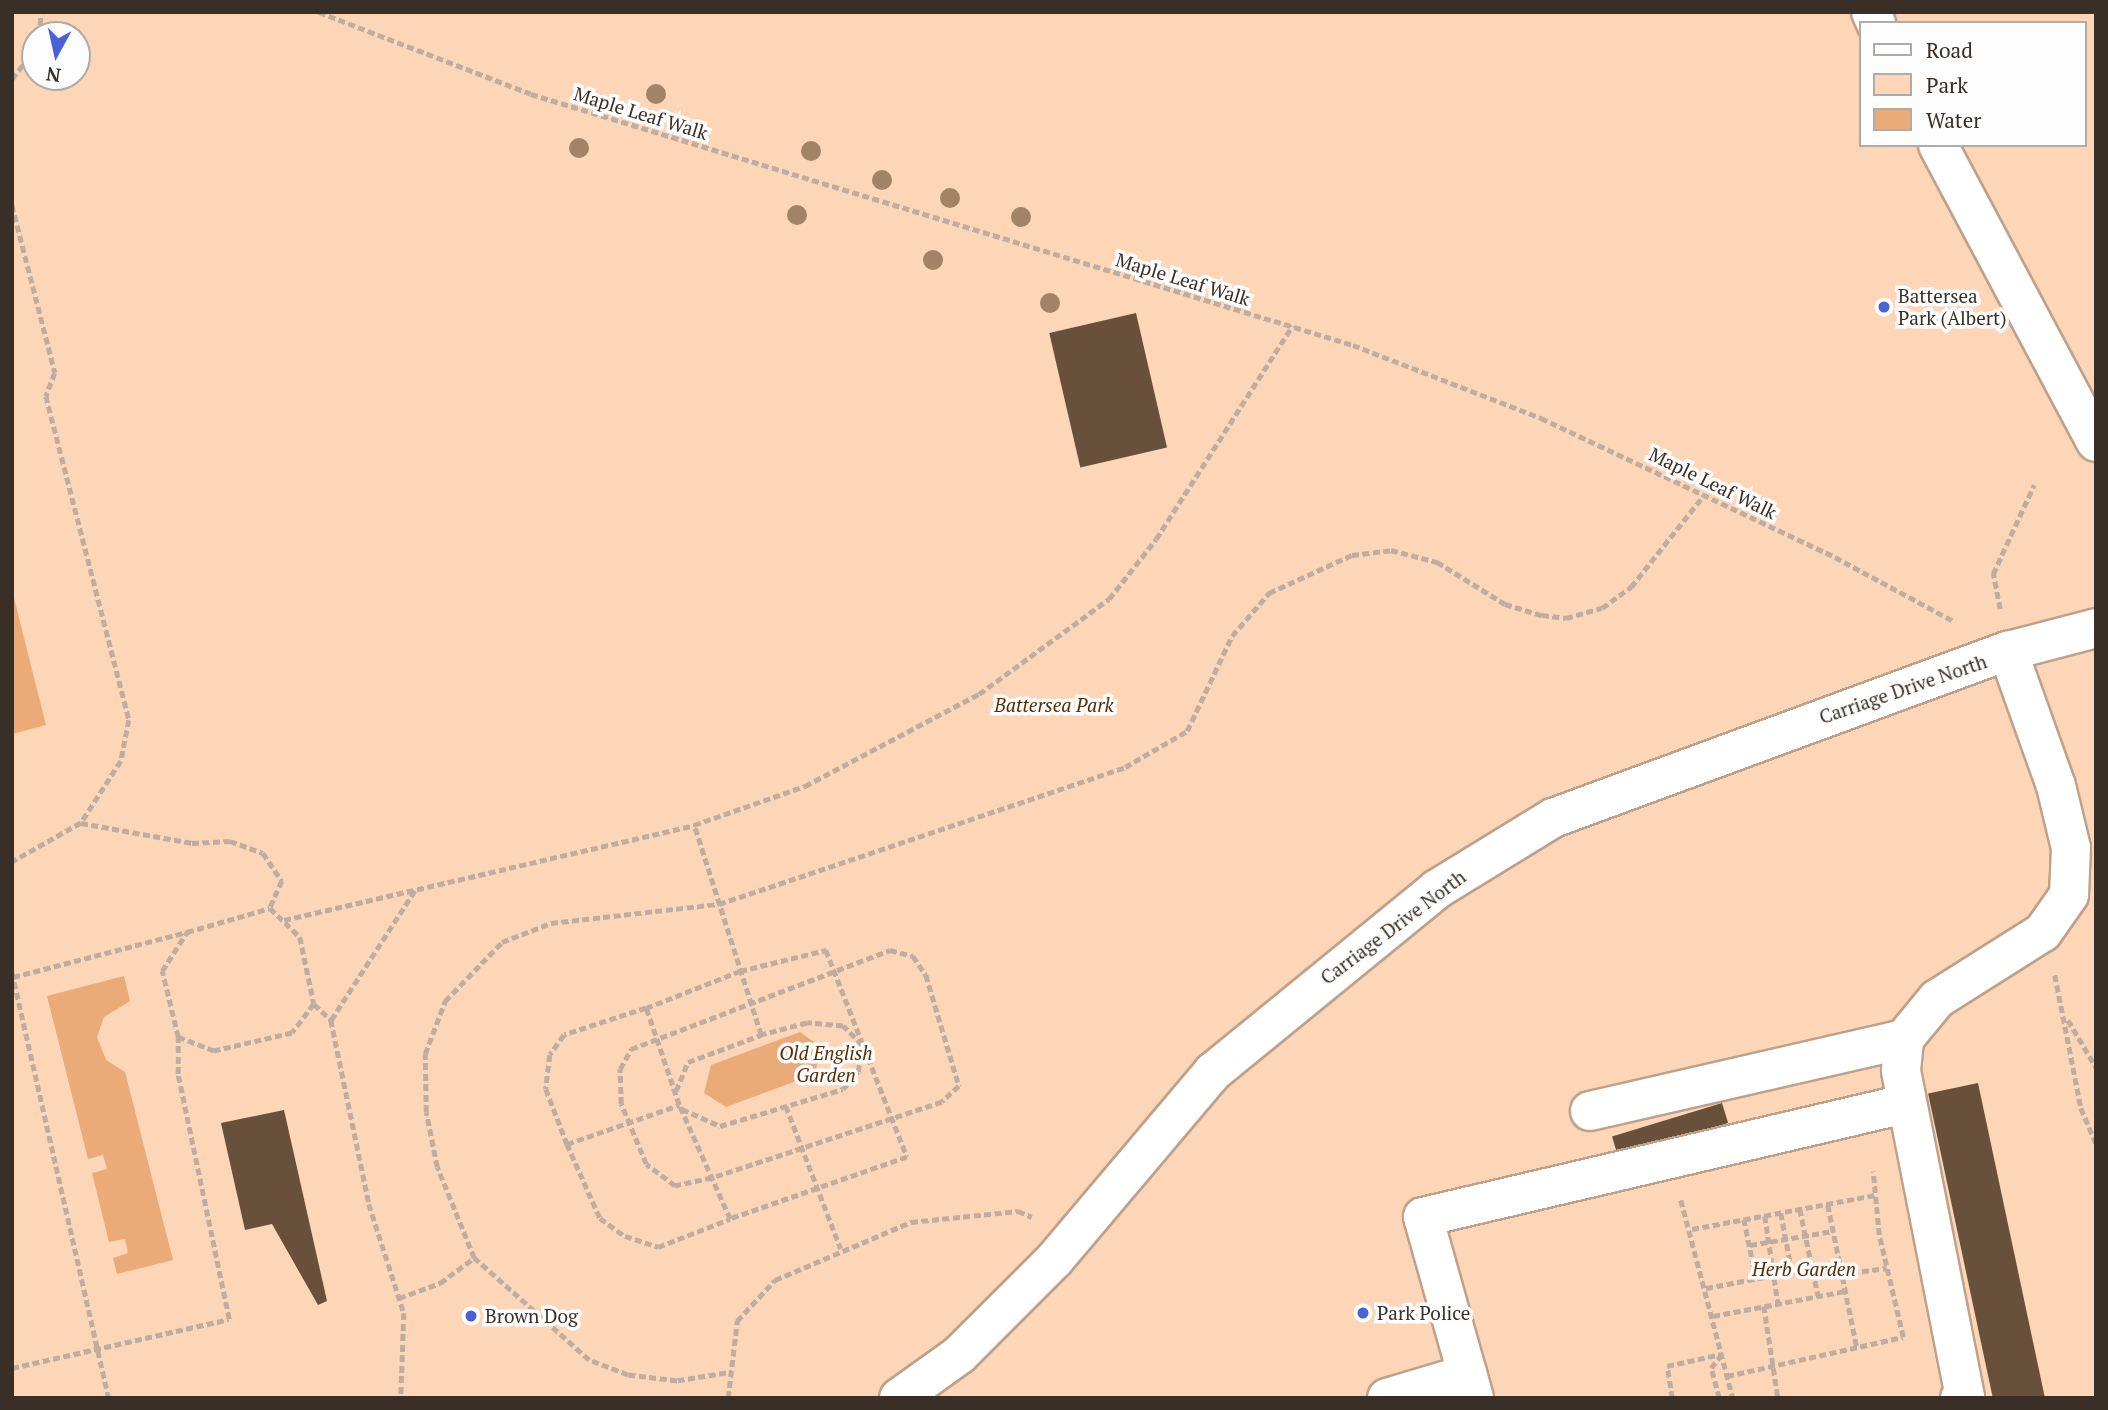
<!DOCTYPE html>
<html>
<head>
<meta charset="utf-8">
<style>
  body { margin:0 }
  #map { position:relative; width:2108px; height:1410px; overflow:hidden; background:#ffecde; font-family:"PT Serif",serif }
  div>[style] { position:absolute }
  .green>* { inset:0; background:#fdd5b7 }
  .water>* { inset:0; background:#eaab78 }
  .building>* { inset:0; background:#69503b; transform-origin:0 0 }
  .path>* { height:4.5px; margin-top:-2.25px; transform-origin:0; background:repeating-linear-gradient(90deg,#beaea2 0 7px,transparent 0 10.5px) }
  .roads { filter:drop-shadow(2px 0 #bea18b) drop-shadow(-2px 0 #bea18b) drop-shadow(0 2px #bea18b) drop-shadow(0 -2px #bea18b) }
  .minor>* { height:38px; margin:-19px; padding:0 19px; transform-origin:19px; border-radius:19px; background:#fff }
  .trees>* { width:20px; height:20px; margin:-10px; border-radius:50%; background:#a28366 }
  .dots>* { width:19px; height:19px; translate:-50% -50%; box-sizing:border-box; border:4px solid #fdfdfd; border-radius:50% }
  span { translate:-50% -50%; white-space:nowrap; text-align:center; line-height:1.15; -webkit-text-stroke:7px #fdfdfd; paint-order:stroke }
  .street-label { font-size:19px; color:#3a2f26 }
  .poi-label { font-size:19px; color:#3a2f26 }
  .left { translate:0 -50%; text-align:left }
  .park-label { font-size:19px; color:#562d04; font-style:italic }
  .frame { position:absolute; inset:0; border:14px solid #3a2f26; pointer-events:none }
  .legend { position:absolute; left:1859px; top:21px; width:228px; height:126px; box-sizing:border-box; background:#fdfdfd; border:2px solid #afaba7; margin:0; padding:9px 12px; list-style:none; font-size:21px; color:#3a2f26 }
  .legend li { display:flex; align-items:center; gap:14px; height:35px }
  .legend b { width:35px; border:2px solid #afaba7 }
  .north { position:absolute; left:21px; top:21px; width:70px; height:70px; box-sizing:border-box; background:#fdfdfd; border:2px solid #afaba7; border-radius:50%; rotate:188deg; font-size:19px; font-weight:700; line-height:28px; text-align:center; color:#3a2f26 }
  .north::after { content:''; display:block; margin:auto; width:24px; height:32px; background:#4863d7; clip-path:polygon(50% 0,100% 100%,50% 72%,0 100%) }
</style>
</head>
<body>
<div id="map">
  <div class="green">
    <div style="clip-path:polygon(evenodd,12px 12px,2096px 12px,2096px 1398px,12px 1398px,12px 12px,1861px 23px,2085px 23px,2085px 145px,1861px 145px,1861px 23px,12px 12px,35px 35px,77px 35px,77px 77px,35px 77px,35px 35px)"></div>
  </div>
  <div class="water">
    <div style="clip-path:polygon(12px 590px,46px 725px,12px 734px)"></div>
    <div style="clip-path:polygon(124px 976px,130px 1001px,104px 1017px,97px 1037px,106px 1060px,125px 1072px,173px 1260px,117px 1274px,113px 1258px,128px 1253px,125px 1239px,109px 1242px,92px 1173px,107px 1169px,103px 1155px,88px 1159px,47px 996px)"></div>
    <div style="clip-path:polygon(800px 1032px,821px 1047px,815px 1074px,726px 1107px,704px 1093px,711px 1065px)"></div>
  </div>
  <div class="building">
    <div style="left:1136px;top:313px;width:138px;height:89px;rotate:77deg"></div>
    <div style="left:1978px;top:1083px;width:322px;height:51px;rotate:78deg"></div>
    <div style="left:1722px;top:1103px;width:21px;height:115px;rotate:73deg"></div>
    <div style="clip-path:polygon(284px 1110px,327px 1301px,318px 1305px,272px 1224px,245px 1230px,221px 1123px)"></div>
  </div>
  <div class="path">
    <div style="left:319px;top:12px;width:227px;rotate:21.1deg"></div>
    <div style="left:531px;top:94px;width:859px;rotate:16.98deg"></div>
    <div style="left:1353px;top:345px;width:202px;rotate:21.2deg"></div>
    <div style="left:1541px;top:418px;width:325px;rotate:25.3deg"></div>
    <div style="left:1835px;top:557px;width:136px;rotate:28.4deg"></div>
    <div style="left:39px;top:35px;width:23px;rotate:-85deg"></div>
    <div style="left:12px;top:79px;width:38px;rotate:-53deg"></div>
    <div style="left:12px;top:205px;width:173px;rotate:75.6deg"></div>
    <div style="left:55px;top:373px;width:25px;rotate:111deg"></div>
    <div style="left:46px;top:396px;width:334px;rotate:75.6deg"></div>
    <div style="left:129px;top:720px;width:42px;rotate:101deg"></div>
    <div style="left:121px;top:761px;width:74px;rotate:122.8deg"></div>
    <div style="left:81px;top:823px;width:79px;rotate:150.5deg"></div>
    <div style="left:2000px;top:609px;width:36px;rotate:-101deg"></div>
    <div style="left:1993px;top:574px;width:98px;rotate:-65.3deg"></div>
    <div style="left:81px;top:823px;width:113px;rotate:10.2deg"></div>
    <div style="left:192px;top:843px;width:38px;rotate:-3deg"></div>
    <div style="left:230px;top:841px;width:35px;rotate:20deg"></div>
    <div style="left:263px;top:853px;width:34px;rotate:56deg"></div>
    <div style="left:282px;top:881px;width:30px;rotate:114deg"></div>
    <div style="left:270px;top:908px;width:42px;rotate:44deg"></div>
    <div style="left:300px;top:937px;width:68px;rotate:78.2deg"></div>
    <div style="left:314px;top:1004px;width:36px;rotate:127deg"></div>
    <div style="left:292px;top:1033px;width:80px;rotate:167deg"></div>
    <div style="left:214px;top:1051px;width:39px;rotate:-159deg"></div>
    <div style="left:178px;top:1037px;width:68px;rotate:-103.6deg"></div>
    <div style="left:162px;top:971px;width:46px;rotate:-57.3deg"></div>
    <div style="left:187px;top:932px;width:86px;rotate:-16.1deg"></div>
    <div style="left:284px;top:920px;width:421px;rotate:-13deg"></div>
    <div style="left:694px;top:825px;width:118px;rotate:-19.4deg"></div>
    <div style="left:805px;top:786px;width:197px;rotate:-27.9deg"></div>
    <div style="left:979px;top:694px;width:161px;rotate:-36.2deg"></div>
    <div style="left:1109px;top:599px;width:76px;rotate:-51.9deg"></div>
    <div style="left:1156px;top:539px;width:253px;rotate:-57.4deg"></div>
    <div style="left:826px;top:950px;width:222px;rotate:68.6deg"></div>
    <div style="left:907px;top:1157px;width:188px;rotate:160.7deg"></div>
    <div style="left:730px;top:1219px;width:125px;rotate:-114.1deg"></div>
    <div style="left:679px;top:1105px;width:102px;rotate:-108.8deg"></div>
    <div style="left:646px;top:1008px;width:101px;rotate:-21.5deg"></div>
    <div style="left:740px;top:971px;width:89px;rotate:-13.7deg"></div>
    <div style="left:890px;top:950px;width:24px;rotate:15deg"></div>
    <div style="left:913px;top:956px;width:23px;rotate:56deg"></div>
    <div style="left:926px;top:975px;width:116px;rotate:73.4deg"></div>
    <div style="left:959px;top:1086px;width:23px;rotate:137deg"></div>
    <div style="left:942px;top:1102px;width:242px;rotate:161.7deg"></div>
    <div style="left:712px;top:1178px;width:38px;rotate:168deg"></div>
    <div style="left:675px;top:1186px;width:36px;rotate:-143deg"></div>
    <div style="left:646px;top:1164px;width:65px;rotate:-112.6deg"></div>
    <div style="left:621px;top:1104px;width:35px;rotate:-92deg"></div>
    <div style="left:620px;top:1069px;width:23px;rotate:-61deg"></div>
    <div style="left:631px;top:1049px;width:277px;rotate:-20.9deg"></div>
    <div style="left:12px;top:972px;width:437px;rotate:77.2deg"></div>
    <div style="left:2055px;top:975px;width:136px;rotate:78.9deg"></div>
    <div style="left:2081px;top:1108px;width:38px;rotate:67deg"></div>
    <div style="left:13px;top:977px;width:180px;rotate:-14.5deg"></div>
    <div style="left:314px;top:1004px;width:23px;rotate:43deg"></div>
    <div style="left:331px;top:1020px;width:188px;rotate:78.3deg"></div>
    <div style="left:369px;top:1204px;width:114px;rotate:72.2deg"></div>
    <div style="left:404px;top:1313px;width:85px;rotate:92deg"></div>
    <div style="left:646px;top:1008px;width:86px;rotate:161.8deg"></div>
    <div style="left:564px;top:1035px;width:24px;rotate:125deg"></div>
    <div style="left:550px;top:1055px;width:34px;rotate:97deg"></div>
    <div style="left:546px;top:1089px;width:59px;rotate:69.1deg"></div>
    <div style="left:567px;top:1144px;width:81px;rotate:66deg"></div>
    <div style="left:600px;top:1218px;width:31px;rotate:36deg"></div>
    <div style="left:625px;top:1236px;width:35px;rotate:18deg"></div>
    <div style="left:658px;top:1247px;width:77px;rotate:-21.3deg"></div>
    <div style="left:331px;top:1020px;width:155px;rotate:-57.1deg"></div>
    <div style="left:2068px;top:1020px;width:55px;rotate:59.2deg"></div>
    <div style="left:676px;top:1091px;width:31px;rotate:-68deg"></div>
    <div style="left:688px;top:1062px;width:78px;rotate:-20.3deg"></div>
    <div style="left:786px;top:1106px;width:153px;rotate:69deg"></div>
    <div style="left:682px;top:1109px;width:42px;rotate:24.1deg"></div>
    <div style="left:720px;top:1126px;width:128px;rotate:-16.7deg"></div>
    <div style="left:843px;top:1089px;width:23px;rotate:-49deg"></div>
    <div style="left:858px;top:1072px;width:27px;rotate:-82deg"></div>
    <div style="left:862px;top:1045px;width:27px;rotate:-135deg"></div>
    <div style="left:843px;top:1026px;width:36px;rotate:-175deg"></div>
    <div style="left:807px;top:1023px;width:48px;rotate:165.4deg"></div>
    <div style="left:761px;top:1035px;width:220px;rotate:-107.7deg"></div>
    <div style="left:567px;top:1144px;width:119px;rotate:-19.2deg"></div>
    <div style="left:1681px;top:1200px;width:205px;rotate:75.3deg"></div>
    <div style="left:1828px;top:1205px;width:145px;rotate:78.5deg"></div>
    <div style="left:1800px;top:1209px;width:88px;rotate:78.2deg"></div>
    <div style="left:1781px;top:1213px;width:60px;rotate:79.4deg"></div>
    <div style="left:1765px;top:1216px;width:88px;rotate:81.5deg"></div>
    <div style="left:1744px;top:1219px;width:60px;rotate:78.5deg"></div>
    <div style="left:1692px;top:1229px;width:186px;rotate:-10.5deg"></div>
    <div style="left:1750px;top:1245px;width:84px;rotate:-9.6deg"></div>
    <div style="left:1841px;top:1274px;width:46px;rotate:-7.4deg"></div>
    <div style="left:1706px;top:1288px;width:136px;rotate:-10.6deg"></div>
    <div style="left:399px;top:1298px;width:44px;rotate:-20.1deg"></div>
    <div style="left:440px;top:1283px;width:42px;rotate:-36.3deg"></div>
    <div style="left:1764px;top:1306px;width:93px;rotate:81.3deg"></div>
    <div style="left:1713px;top:1316px;width:134px;rotate:-10.7deg"></div>
    <div style="left:12px;top:1368px;width:222px;rotate:-12.7deg"></div>
    <div style="left:229px;top:1319px;width:250px;rotate:-101.8deg"></div>
    <div style="left:178px;top:1074px;width:37px;rotate:-90deg"></div>
    <div style="left:726px;top:1373px;width:50px;rotate:170.7deg"></div>
    <div style="left:677px;top:1381px;width:49px;rotate:-173deg"></div>
    <div style="left:628px;top:1375px;width:42px;rotate:-159deg"></div>
    <div style="left:589px;top:1360px;width:154px;rotate:-138.4deg"></div>
    <div style="left:474px;top:1258px;width:98px;rotate:-112.1deg"></div>
    <div style="left:437px;top:1167px;width:56px;rotate:-101.3deg"></div>
    <div style="left:426px;top:1112px;width:58px;rotate:-91deg"></div>
    <div style="left:425px;top:1054px;width:57px;rotate:-69.3deg"></div>
    <div style="left:445px;top:1001px;width:82px;rotate:-46deg"></div>
    <div style="left:502px;top:942px;width:53px;rotate:-21.2deg"></div>
    <div style="left:551px;top:923px;width:169px;rotate:-6.5deg"></div>
    <div style="left:719px;top:904px;width:428px;rotate:-18.6deg"></div>
    <div style="left:1125px;top:767px;width:72px;rotate:-30.1deg"></div>
    <div style="left:1187px;top:731px;width:105px;rotate:-64.7deg"></div>
    <div style="left:1232px;top:636px;width:57px;rotate:-49.3deg"></div>
    <div style="left:1269px;top:593px;width:91px;rotate:-24.6deg"></div>
    <div style="left:1352px;top:555px;width:39px;rotate:-7deg"></div>
    <div style="left:1391px;top:550px;width:48px;rotate:14.6deg"></div>
    <div style="left:1437px;top:562px;width:80px;rotate:31.7deg"></div>
    <div style="left:1505px;top:604px;width:39px;rotate:17deg"></div>
    <div style="left:1542px;top:615px;width:24px;rotate:7deg"></div>
    <div style="left:1566px;top:618px;width:37px;rotate:-16deg"></div>
    <div style="left:1602px;top:608px;width:36px;rotate:-36deg"></div>
    <div style="left:1631px;top:587px;width:116px;rotate:-51.6deg"></div>
    <div style="left:1727px;top:1376px;width:180px;rotate:-12.5deg"></div>
    <div style="left:1903px;top:1337px;width:105px;rotate:-103.2deg"></div>
    <div style="left:1879px;top:1235px;width:64px;rotate:-95.4deg"></div>
    <div style="left:728px;top:1398px;width:78px;rotate:-83.3deg"></div>
    <div style="left:737px;top:1321px;width:56px;rotate:-47.2deg"></div>
    <div style="left:775px;top:1280px;width:148px;rotate:-23.1deg"></div>
    <div style="left:911px;top:1222px;width:108px;rotate:-5.9deg"></div>
    <div style="left:1018px;top:1211px;width:15px;rotate:23deg"></div>
    <div style="left:1672px;top:1398px;width:32px;rotate:-99deg"></div>
    <div style="left:1667px;top:1366px;width:55px;rotate:-12.5deg"></div>
    <div style="left:1719px;top:1398px;width:31px;rotate:-105deg"></div>
    <div style="left:1711px;top:1368px;width:16px;rotate:-52deg"></div>
  </div>
  <div class="roads">
    <div class="minor">
      <div style="left:1871px;top:12px;width:12px;rotate:66deg"></div>
      <div style="left:1938px;top:145px;width:336px;rotate:62deg"></div>
      <div style="left:1590px;top:1111px;width:322px;rotate:-12.9deg"></div>
      <div style="left:899px;top:1398px;width:74px;rotate:-35.6deg"></div>
      <div style="left:959px;top:1355px;width:136px;rotate:-45deg"></div>
      <div style="left:1055px;top:1259px;width:245px;rotate:-49.8deg"></div>
      <div style="left:1213px;top:1072px;width:289px;rotate:-39.2deg"></div>
      <div style="left:1437px;top:889px;width:136px;rotate:-31.5deg"></div>
      <div style="left:1553px;top:818px;width:485px;rotate:-20.2deg"></div>
      <div style="left:2008px;top:651px;width:91px;rotate:-14.6deg"></div>
      <div style="left:1387px;top:1398px;width:84px;rotate:-16.7deg"></div>
      <div style="left:1474px;top:1398px;width:188px;rotate:-105.7deg"></div>
      <div style="left:1423px;top:1217px;width:495px;rotate:-13.2deg"></div>
      <div style="left:1960px;top:1398px;width:5px;rotate:-11deg"></div>
      <div style="left:1965px;top:1397px;width:333px;rotate:-101.1deg"></div>
      <div style="left:1901px;top:1070px;width:31px;rotate:-84deg"></div>
      <div style="left:1904px;top:1039px;width:52px;rotate:-50.5deg"></div>
      <div style="left:1937px;top:999px;width:125px;rotate:-32.3deg"></div>
      <div style="left:2043px;top:932px;width:45px;rotate:-54.9deg"></div>
      <div style="left:2069px;top:895px;width:47px;rotate:-87.6deg"></div>
      <div style="left:2071px;top:848px;width:64px;rotate:-103.6deg"></div>
      <div style="left:2056px;top:786px;width:143px;rotate:-109.6deg"></div>
    </div>
  </div>
  <div class="trees">
    <div style="left:656px;top:94px"></div>
    <div style="left:579px;top:148px"></div>
    <div style="left:811px;top:151px"></div>
    <div style="left:882px;top:180px"></div>
    <div style="left:950px;top:198px"></div>
    <div style="left:797px;top:215px"></div>
    <div style="left:1021px;top:217px"></div>
    <div style="left:933px;top:260px"></div>
    <div style="left:1050px;top:303px"></div>
  </div>
  <div class="dots">
    <div style="left:1884px;top:307px;background:#4863d7"></div>
    <div style="left:1363px;top:1313px;background:#4863d7"></div>
    <div style="left:471px;top:1316px;background:#4863d7"></div>
  </div>
  <div class="street-label">
    <span style="left:641px;top:113px;rotate:17deg">Maple Leaf Walk</span>
    <span style="left:1183px;top:279px;rotate:17deg">Maple Leaf Walk</span>
    <span style="left:1713px;top:483px;rotate:26deg">Maple Leaf Walk</span>
    <span style="left:1903px;top:689px;rotate:-19deg">Carriage Drive North</span>
    <span style="left:1393px;top:927px;rotate:-37deg">Carriage Drive North</span>
  </div>
  <div class="poi-label">
    <span class="left" style="left:1898px;top:307px">Battersea<br>Park (Albert)</span>
    <span class="left" style="left:1377px;top:1313px">Park Police</span>
    <span class="left" style="left:485px;top:1316px">Brown Dog</span>
  </div>
  <div class="park-label">
    <span style="left:1054px;top:705px">Battersea Park</span>
    <span style="left:826px;top:1064px">Old English<br>Garden</span>
    <span style="left:1804px;top:1269px">Herb Garden</span>
  </div>
  <div class="frame"></div>
  <ul class="legend">
  <li><b style="height:9px;background:#fff"></b>Road</li>
  <li><b style="height:19px;background:#fdd5b7"></b>Park</li>
  <li><b style="height:19px;background:#eaab78"></b>Water</li>
  </ul>
  <div class="north">N</div>
</div>
</body>
</html>
